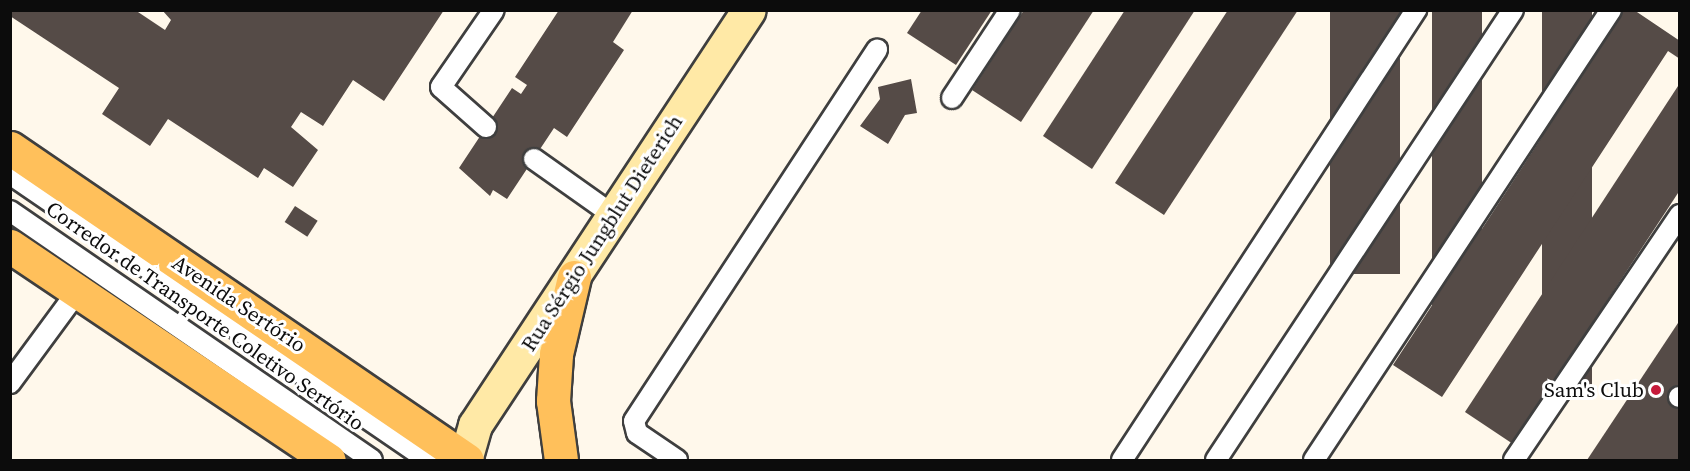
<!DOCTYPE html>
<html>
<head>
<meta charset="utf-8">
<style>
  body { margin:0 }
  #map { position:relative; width:1690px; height:471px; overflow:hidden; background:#fff8eb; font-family:"Source Serif 4",serif }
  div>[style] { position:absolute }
  .building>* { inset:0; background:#554b47; transform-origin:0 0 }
  .roads { filter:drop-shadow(2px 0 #3f3f3f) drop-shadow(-2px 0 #3f3f3f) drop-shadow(0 2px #3f3f3f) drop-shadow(0 -2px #3f3f3f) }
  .lane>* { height:20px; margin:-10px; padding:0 10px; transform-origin:10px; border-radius:10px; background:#fff }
  .secondary>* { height:33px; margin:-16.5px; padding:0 16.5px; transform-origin:16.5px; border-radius:16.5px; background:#ffe9a6 }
  .primary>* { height:33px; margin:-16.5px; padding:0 16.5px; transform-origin:16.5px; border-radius:16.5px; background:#ffc05b }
  .dots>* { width:16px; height:16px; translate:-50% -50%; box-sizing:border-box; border:3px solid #fff; border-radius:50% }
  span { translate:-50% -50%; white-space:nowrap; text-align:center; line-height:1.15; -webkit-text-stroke:6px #fff; paint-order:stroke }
  .street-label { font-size:21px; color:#0c0c0c }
  .poi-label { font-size:21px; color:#0c0c0c }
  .right { translate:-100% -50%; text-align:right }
  .frame { position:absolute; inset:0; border:12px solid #0c0c0c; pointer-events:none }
</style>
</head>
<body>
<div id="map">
  <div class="building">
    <div style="clip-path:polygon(10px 10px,135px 10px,165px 30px,171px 20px,162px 10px,444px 10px,384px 101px,353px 80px,323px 126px,301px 112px,291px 127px,318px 150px,293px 187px,264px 168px,258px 178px,168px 119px,150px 146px,102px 114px,119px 88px,10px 16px)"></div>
    <div style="clip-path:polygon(559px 10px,633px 10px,613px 42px,624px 50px,567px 137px,554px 128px,507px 199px,493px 190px,490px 196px,459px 168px,512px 88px,521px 94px,527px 85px,515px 77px)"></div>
    <div style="clip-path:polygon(922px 10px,992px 10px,956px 65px,907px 33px)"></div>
    <div style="clip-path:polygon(1024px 10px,1094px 10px,1021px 122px,972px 90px)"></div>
    <div style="clip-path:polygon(1125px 10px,1195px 10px,1092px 169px,1043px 136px)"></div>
    <div style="clip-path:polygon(1228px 10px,1298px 10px,1164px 215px,1115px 183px)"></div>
    <div style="left:1330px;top:10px;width:70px;height:264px"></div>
    <div style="left:1432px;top:10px;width:50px;height:319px"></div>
    <div style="left:1542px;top:10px;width:50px;height:380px"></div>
    <div style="clip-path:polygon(1606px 10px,1634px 10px,1680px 41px,1680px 59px,1668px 51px,1442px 397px,1393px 365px,1619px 19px)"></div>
    <div style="clip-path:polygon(911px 79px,917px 113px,905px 115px,888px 144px,860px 126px,880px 99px,878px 87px)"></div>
    <div style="clip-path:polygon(1680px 83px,1680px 190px,1513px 444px,1465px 412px)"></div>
    <div style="left:295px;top:206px;width:27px;height:19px;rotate:33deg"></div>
    <div style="clip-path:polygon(1680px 320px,1680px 460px,1587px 460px)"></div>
  </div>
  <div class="roads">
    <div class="lane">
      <div style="left:952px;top:98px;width:105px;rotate:-56.6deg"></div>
      <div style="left:486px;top:127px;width:60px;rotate:-138.4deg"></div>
      <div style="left:441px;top:87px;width:93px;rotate:-55.5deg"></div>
      <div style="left:534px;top:159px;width:97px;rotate:35.3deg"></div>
      <div style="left:10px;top:174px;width:506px;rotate:34.38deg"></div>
      <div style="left:10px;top:211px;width:439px;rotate:34.5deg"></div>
      <div style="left:10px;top:383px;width:113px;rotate:-53.6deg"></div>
      <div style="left:1679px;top:397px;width:1px"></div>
      <div style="left:677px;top:460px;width:48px;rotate:-146deg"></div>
      <div style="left:637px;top:433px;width:12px;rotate:-104deg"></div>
      <div style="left:634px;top:421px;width:444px;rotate:-56.8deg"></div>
      <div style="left:1122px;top:460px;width:538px;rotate:-56.84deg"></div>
      <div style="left:1216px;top:460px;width:539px;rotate:-56.58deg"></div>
      <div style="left:1314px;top:460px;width:539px;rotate:-56.58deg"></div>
      <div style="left:1514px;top:460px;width:296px;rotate:-55.9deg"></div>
    </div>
    <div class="secondary">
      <div style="left:465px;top:460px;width:36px;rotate:-74deg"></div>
      <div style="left:475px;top:425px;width:497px;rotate:-56.6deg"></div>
    </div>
    <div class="primary">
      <div style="left:10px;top:148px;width:553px;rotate:34.32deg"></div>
      <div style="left:10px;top:246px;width:384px;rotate:33.9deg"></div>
      <div style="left:561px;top:460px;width:60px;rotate:-97.7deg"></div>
      <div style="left:553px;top:401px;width:47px;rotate:-86.3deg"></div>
      <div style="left:556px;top:354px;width:79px;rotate:-76.8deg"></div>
    </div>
  </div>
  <div class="dots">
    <div style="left:1656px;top:390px;background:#c61a3a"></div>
  </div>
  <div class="street-label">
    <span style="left:602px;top:233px;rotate:-57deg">Rua Sérgio Jungblut Dieterich</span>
    <span style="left:239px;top:304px;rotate:34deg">Avenida Sertório</span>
    <span style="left:205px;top:316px;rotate:35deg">Corredor de Transporte Coletivo Sertório</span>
  </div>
  <div class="poi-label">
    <span class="right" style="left:1644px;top:390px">Sam's Club</span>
  </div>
  <div class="frame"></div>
</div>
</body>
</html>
